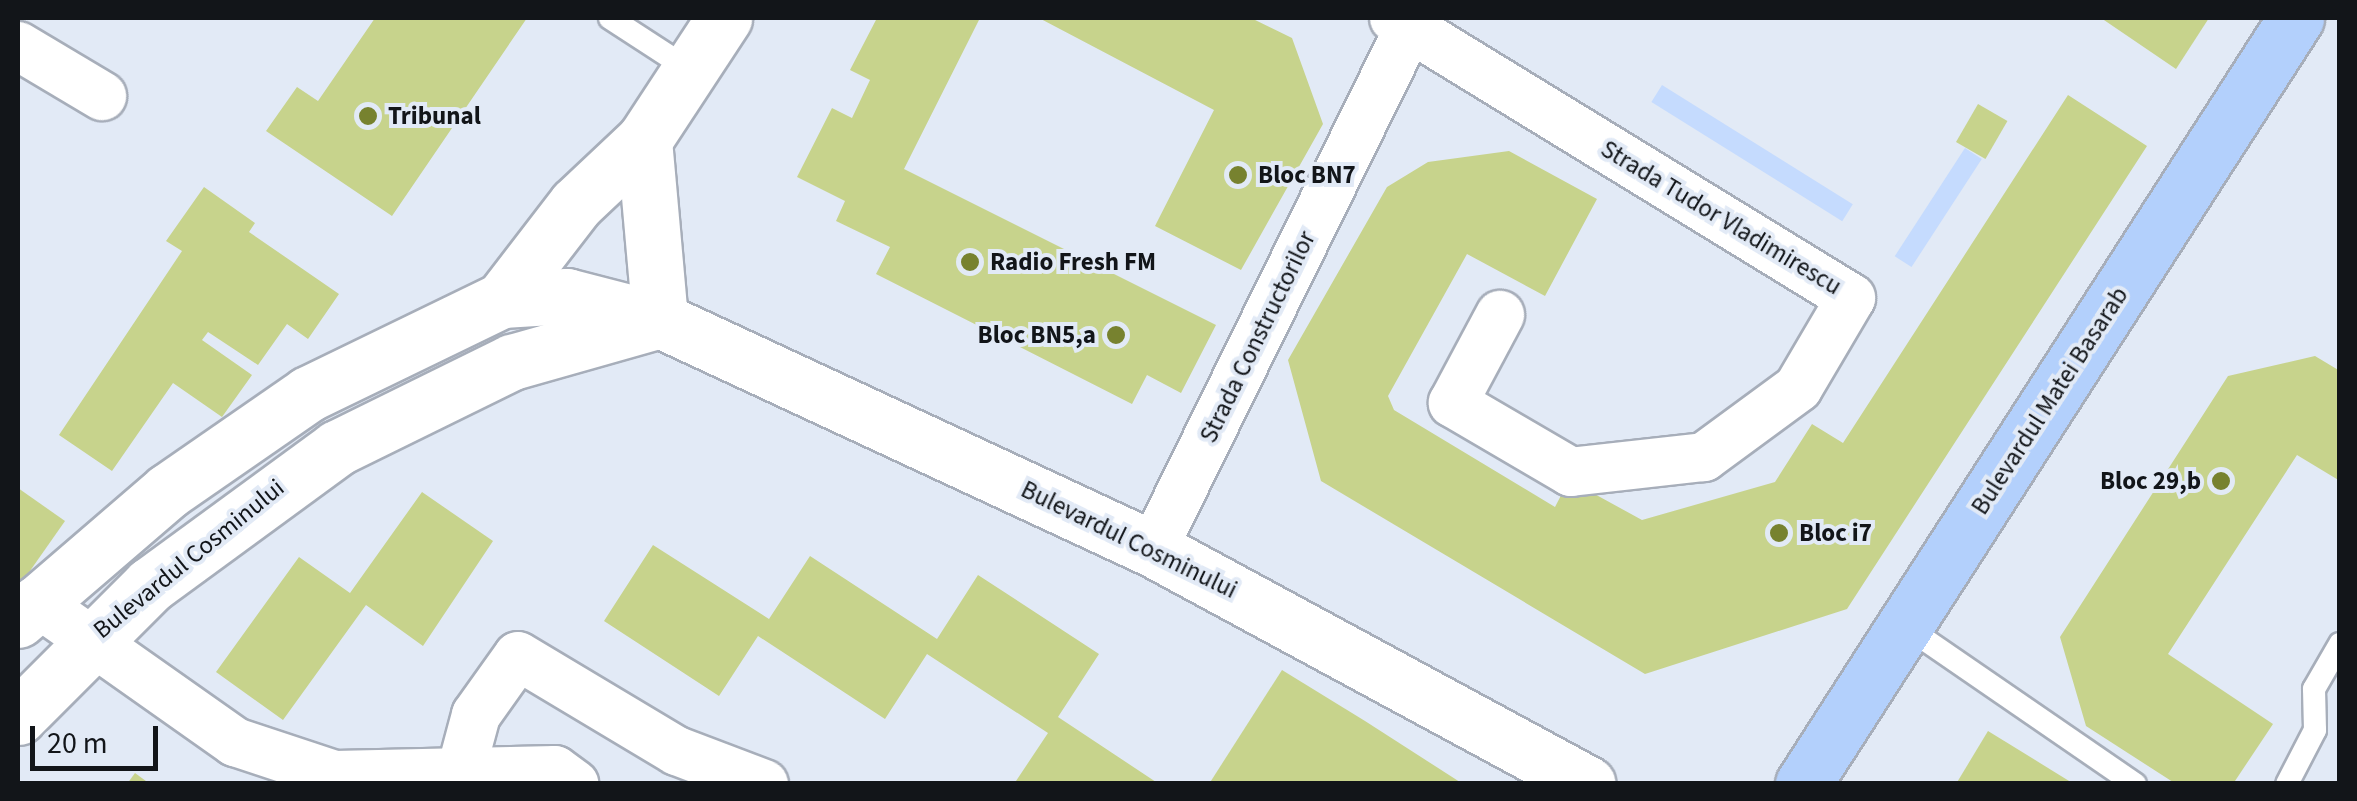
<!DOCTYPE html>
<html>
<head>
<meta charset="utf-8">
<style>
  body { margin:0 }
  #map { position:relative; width:2357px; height:801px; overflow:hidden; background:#e2eaf6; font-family:"Source Sans 3",sans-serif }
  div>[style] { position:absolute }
  .green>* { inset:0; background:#c5dbfe; transform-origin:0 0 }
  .building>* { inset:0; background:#c7d38c; transform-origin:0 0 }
  .roads { filter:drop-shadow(2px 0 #a7aeba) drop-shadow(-2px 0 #a7aeba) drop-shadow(0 2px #a7aeba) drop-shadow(0 -2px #a7aeba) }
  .service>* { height:22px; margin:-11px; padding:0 11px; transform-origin:11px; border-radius:11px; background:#fff }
  .minor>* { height:48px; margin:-24px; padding:0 24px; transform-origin:24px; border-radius:24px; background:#fff }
  .tertiary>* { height:55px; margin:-27.5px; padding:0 27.5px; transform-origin:27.5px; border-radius:27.5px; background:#fff }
  .primary>* { height:55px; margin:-27.5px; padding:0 27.5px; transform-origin:27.5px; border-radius:27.5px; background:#b3d0fc }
  .dots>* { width:28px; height:28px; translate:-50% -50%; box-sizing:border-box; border:5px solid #e2eaf6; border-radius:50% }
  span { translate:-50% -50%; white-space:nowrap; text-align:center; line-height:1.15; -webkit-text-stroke:8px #e2eaf6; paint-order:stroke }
  .poi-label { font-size:25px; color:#121519; font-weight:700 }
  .left { translate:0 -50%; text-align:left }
  .right { translate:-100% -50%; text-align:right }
  .street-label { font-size:25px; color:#121519 }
  .frame { position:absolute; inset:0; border:20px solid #121519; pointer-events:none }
  .scale { position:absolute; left:30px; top:726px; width:128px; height:45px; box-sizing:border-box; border:5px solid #121519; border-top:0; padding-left:12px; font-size:30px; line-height:35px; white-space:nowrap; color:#121519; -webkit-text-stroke:8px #e2eaf6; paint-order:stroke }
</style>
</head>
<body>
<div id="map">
  <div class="green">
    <div style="left:1662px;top:85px;width:225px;height:20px;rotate:32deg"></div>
    <div style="left:1965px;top:148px;width:20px;height:129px;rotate:33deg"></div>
  </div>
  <div class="building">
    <div style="clip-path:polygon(375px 18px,527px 18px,392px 216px,266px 131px,297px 87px,318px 101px)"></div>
    <div style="clip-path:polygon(877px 18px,980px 18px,904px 169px,1216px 325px,1181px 393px,1147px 375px,1132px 404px,876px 274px,890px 247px,836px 221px,845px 201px,797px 177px,832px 108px,852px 118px,870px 80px,850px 70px)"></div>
    <div style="clip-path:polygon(1039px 18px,1251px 18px,1292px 38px,1323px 124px,1241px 270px,1155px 226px,1214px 110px)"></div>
    <div style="clip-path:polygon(2101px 18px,2209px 18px,2176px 69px)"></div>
    <div style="clip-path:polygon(2068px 95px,2147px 146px,1847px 609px,1645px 674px,1321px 481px,1288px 360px,1387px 187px,1428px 162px,1509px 151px,1597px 199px,1545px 296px,1467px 254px,1388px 396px,1394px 410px,1555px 507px,1569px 480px,1642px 520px,1775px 482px,1812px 424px,1843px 443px)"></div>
    <div style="left:1978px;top:104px;width:34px;height:44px;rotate:30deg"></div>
    <div style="clip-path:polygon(204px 187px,255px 223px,249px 232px,339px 294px,308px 339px,287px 324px,258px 365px,208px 332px,202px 340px,252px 375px,222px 417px,173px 383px,112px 471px,59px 435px,182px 251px,166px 241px)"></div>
    <div style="clip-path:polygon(2315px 356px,2340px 371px,2340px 481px,2297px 455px,2168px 654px,2273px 724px,2233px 784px,2176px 784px,2086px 726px,2060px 637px,2228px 376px)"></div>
    <div style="clip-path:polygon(18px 488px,65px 521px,18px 588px)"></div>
    <div style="clip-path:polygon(422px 492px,493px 541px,423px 646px,366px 605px,283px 720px,216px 672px,299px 557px,350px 593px)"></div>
    <div style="clip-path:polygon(653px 545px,769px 619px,810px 556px,937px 639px,978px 575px,1099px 654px,1058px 717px,1159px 784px,1014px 784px,1048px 733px,927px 654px,885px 719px,758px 636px,719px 696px,604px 621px)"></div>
    <div style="clip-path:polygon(1282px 670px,1365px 721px,1463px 784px,1209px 784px)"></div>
    <div style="clip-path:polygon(1988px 731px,2074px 784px,1956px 784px)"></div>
    <div style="clip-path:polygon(135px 773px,150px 784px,127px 784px)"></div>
  </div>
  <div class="roads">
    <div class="service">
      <div style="left:610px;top:18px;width:95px;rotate:33deg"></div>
      <div style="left:1905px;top:626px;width:279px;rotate:34.5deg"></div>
      <div style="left:2287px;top:784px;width:61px;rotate:-62.6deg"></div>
      <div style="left:2315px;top:730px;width:41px;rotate:-91.4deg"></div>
      <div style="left:2314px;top:689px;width:52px;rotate:-60deg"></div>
    </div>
    <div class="minor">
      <div style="left:1394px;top:18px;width:536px;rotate:31.5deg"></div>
      <div style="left:1851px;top:298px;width:104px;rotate:120.5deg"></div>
      <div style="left:1798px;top:388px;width:117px;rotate:143.7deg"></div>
      <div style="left:1704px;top:457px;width:134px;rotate:173.6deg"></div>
      <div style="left:1571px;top:472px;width:137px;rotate:-149.7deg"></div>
      <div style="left:1453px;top:403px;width:100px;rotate:-61.9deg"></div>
      <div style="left:18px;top:46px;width:98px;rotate:30.8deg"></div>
      <div style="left:1153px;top:549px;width:592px;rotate:-63.82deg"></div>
      <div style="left:35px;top:601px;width:245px;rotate:35.2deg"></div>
      <div style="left:235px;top:742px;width:105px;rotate:18.3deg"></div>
      <div style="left:335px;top:775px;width:220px;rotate:-1.3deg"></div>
      <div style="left:555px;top:770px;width:24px;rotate:36deg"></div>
      <div style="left:461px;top:771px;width:58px;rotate:-75deg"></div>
      <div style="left:476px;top:715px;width:72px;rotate:-54.6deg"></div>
      <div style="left:518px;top:656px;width:185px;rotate:30.9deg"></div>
      <div style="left:677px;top:751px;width:93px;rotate:20.8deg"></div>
    </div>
    <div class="tertiary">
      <div style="left:644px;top:140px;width:181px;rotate:84.9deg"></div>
      <div style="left:502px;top:300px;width:121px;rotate:-52.4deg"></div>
      <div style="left:576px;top:204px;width:93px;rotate:-43.3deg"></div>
      <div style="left:644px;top:140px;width:146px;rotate:-56.7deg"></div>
      <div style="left:18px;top:620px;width:198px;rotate:-40.7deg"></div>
      <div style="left:168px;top:491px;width:170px;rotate:-34.7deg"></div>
      <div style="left:308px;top:394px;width:216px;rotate:-25.9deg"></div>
      <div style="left:502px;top:300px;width:65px;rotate:-3.5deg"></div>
      <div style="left:567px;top:296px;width:96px;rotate:14.5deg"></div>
      <div style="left:660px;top:320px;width:544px;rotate:24.92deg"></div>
      <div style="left:1153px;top:549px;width:494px;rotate:28.4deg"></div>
      <div style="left:18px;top:717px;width:187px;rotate:-45deg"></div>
      <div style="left:150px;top:585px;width:232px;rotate:-36.2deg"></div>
      <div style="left:337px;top:448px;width:195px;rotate:-26.2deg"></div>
      <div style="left:512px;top:362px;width:154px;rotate:-15.8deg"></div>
    </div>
    <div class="primary">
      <div style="left:1803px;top:784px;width:911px;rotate:-57.23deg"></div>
    </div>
  </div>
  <div class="dots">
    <div style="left:368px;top:116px;background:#77822f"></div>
    <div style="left:1238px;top:175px;background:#77822f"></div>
    <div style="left:970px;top:262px;background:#77822f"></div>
    <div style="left:1116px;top:335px;background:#77822f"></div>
    <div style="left:2221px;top:481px;background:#77822f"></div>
    <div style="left:1779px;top:533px;background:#77822f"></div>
  </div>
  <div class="poi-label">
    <span class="left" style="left:388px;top:116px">Tribunal</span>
    <span class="left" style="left:1258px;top:175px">Bloc BN7</span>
    <span class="left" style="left:990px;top:262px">Radio Fresh FM</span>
    <span class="right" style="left:1096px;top:335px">Bloc BN5,a</span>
    <span class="right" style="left:2201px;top:481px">Bloc 29,b</span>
    <span class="left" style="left:1799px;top:533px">Bloc i7</span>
  </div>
  <div class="street-label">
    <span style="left:1721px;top:218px;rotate:31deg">Strada Tudor Vladimirescu</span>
    <span style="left:1258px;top:337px;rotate:-64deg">Strada Constructorilor</span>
    <span style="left:2050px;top:401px;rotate:-57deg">Bulevardul Matei Basarab</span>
    <span style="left:1129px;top:540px;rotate:26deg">Bulevardul Cosminului</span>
    <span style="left:189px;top:559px;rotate:-39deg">Bulevardul Cosminului</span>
  </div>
  <div class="frame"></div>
  <div class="scale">20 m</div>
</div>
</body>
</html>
